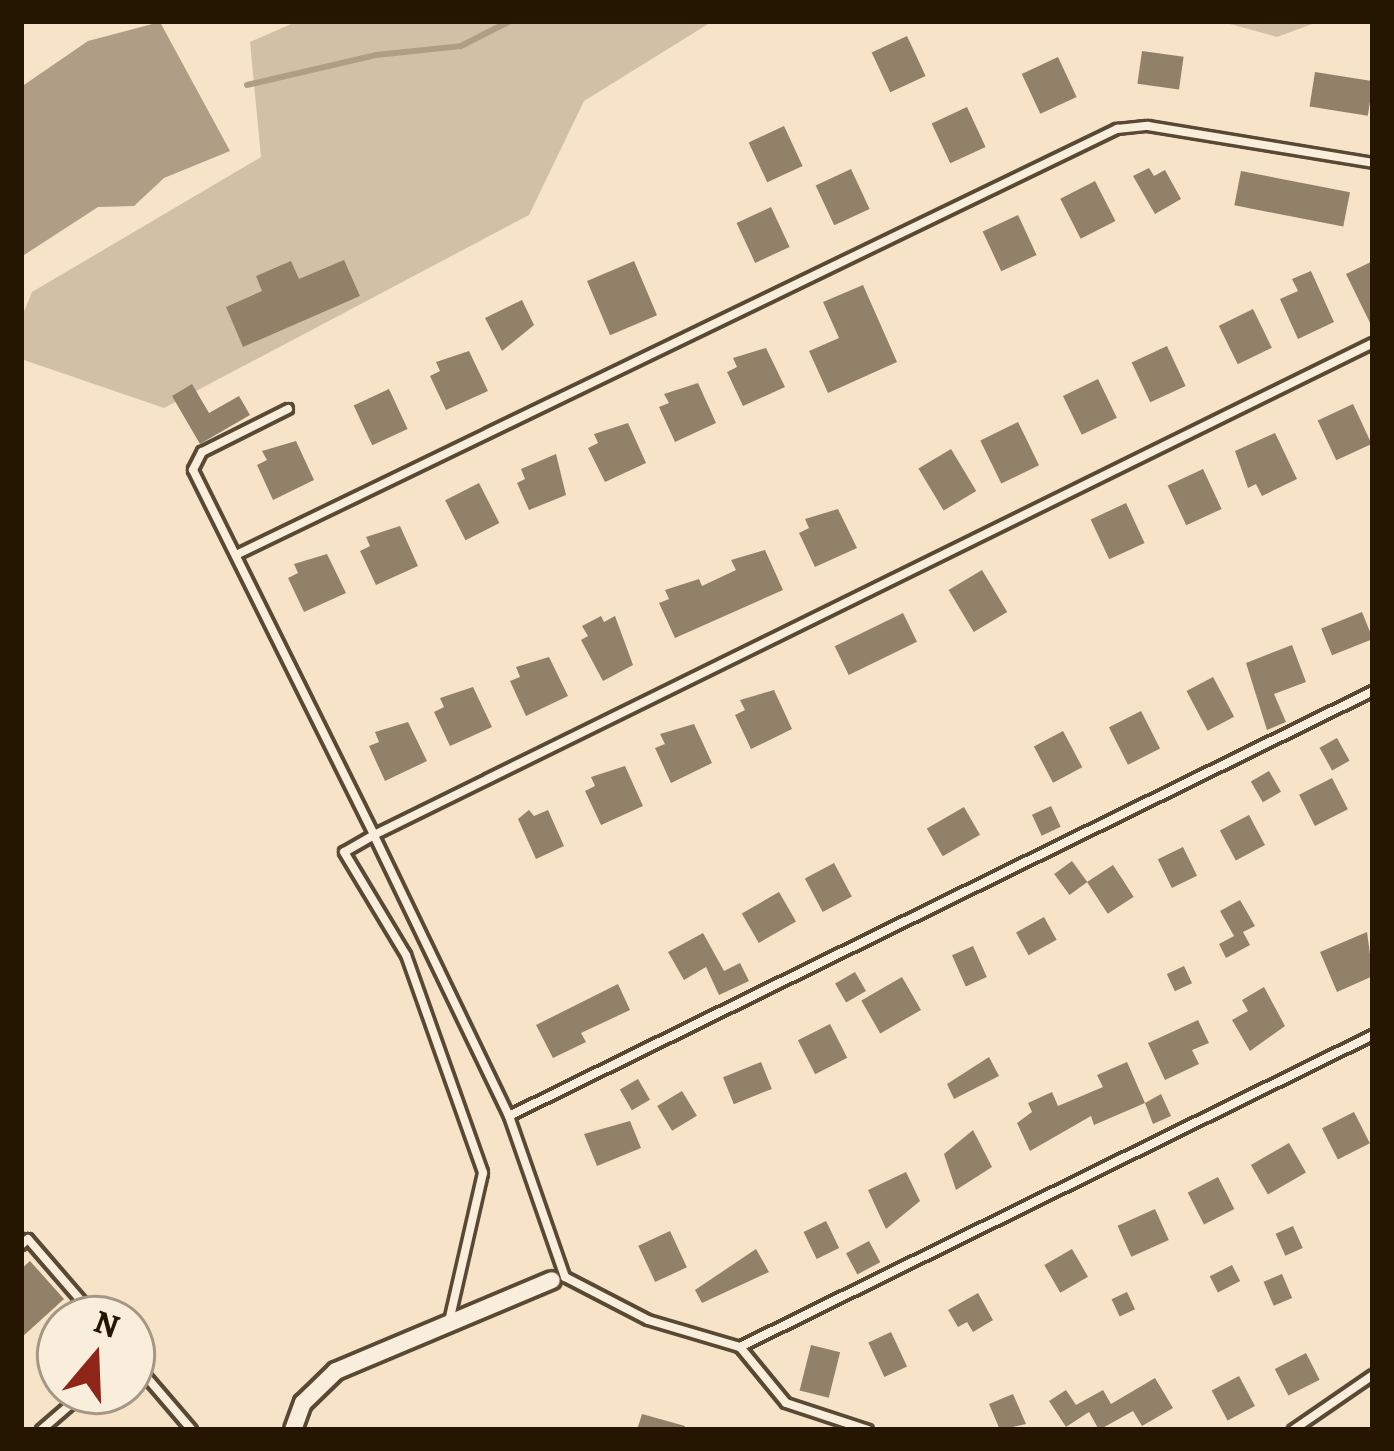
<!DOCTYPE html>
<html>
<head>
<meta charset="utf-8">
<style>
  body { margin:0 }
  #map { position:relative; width:1394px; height:1451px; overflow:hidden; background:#f6e3c8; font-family:Alegreya,serif }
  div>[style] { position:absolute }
  .green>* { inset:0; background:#d2c0a6 }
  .water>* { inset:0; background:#af9d85 }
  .stream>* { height:6px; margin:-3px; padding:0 3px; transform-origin:3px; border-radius:3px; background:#af9d85 }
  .building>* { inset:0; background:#928169; transform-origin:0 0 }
  .roads { filter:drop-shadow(3px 0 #594934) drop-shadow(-3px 0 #594934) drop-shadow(0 3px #594934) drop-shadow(0 -3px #594934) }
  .service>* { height:8px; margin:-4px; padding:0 4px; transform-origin:4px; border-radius:4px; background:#f9eddb }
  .minor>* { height:16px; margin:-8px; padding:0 8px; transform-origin:8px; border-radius:8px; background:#f9eddb }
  span { translate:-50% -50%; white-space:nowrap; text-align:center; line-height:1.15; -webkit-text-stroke:12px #f9eddb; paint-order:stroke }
  .frame { position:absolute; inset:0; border:24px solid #251602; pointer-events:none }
  .north { position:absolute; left:36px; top:1295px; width:120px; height:120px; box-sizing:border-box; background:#f9eddb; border:3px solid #a49784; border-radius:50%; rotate:19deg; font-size:33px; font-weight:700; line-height:48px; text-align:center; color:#251602 }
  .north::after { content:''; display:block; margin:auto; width:42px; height:54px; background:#8f2418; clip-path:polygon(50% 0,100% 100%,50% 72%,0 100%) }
</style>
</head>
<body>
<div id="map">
  <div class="green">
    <div style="clip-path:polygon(298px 21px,713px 21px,584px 101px,529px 215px,164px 408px,21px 359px,21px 319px,32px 292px,261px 157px,250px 42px)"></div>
    <div style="clip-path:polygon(1219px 21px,1320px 21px,1277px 37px)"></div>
  </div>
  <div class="water">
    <div style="clip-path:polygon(160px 22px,230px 151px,164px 178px,134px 206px,98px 207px,21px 257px,21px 87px,88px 41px)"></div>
  </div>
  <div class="stream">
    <div style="left:247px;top:85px;width:132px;rotate:-13.1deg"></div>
    <div style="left:376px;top:55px;width:85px;rotate:-6deg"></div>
    <div style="left:461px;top:46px;width:55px;rotate:-27deg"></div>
  </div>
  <div class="building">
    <div style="left:907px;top:36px;width:44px;height:39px;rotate:65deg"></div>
    <div style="left:1142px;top:51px;width:42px;height:33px;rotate:8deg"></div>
    <div style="left:1058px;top:57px;width:44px;height:40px;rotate:65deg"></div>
    <div style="left:1315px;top:72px;width:59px;height:35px;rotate:9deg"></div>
    <div style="left:967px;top:107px;width:44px;height:39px;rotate:65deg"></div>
    <div style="left:784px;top:126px;width:44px;height:39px;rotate:65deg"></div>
    <div style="clip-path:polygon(1149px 168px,1154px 176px,1165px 170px,1181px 199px,1155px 214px,1133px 176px)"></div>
    <div style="left:851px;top:169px;width:44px;height:39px;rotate:65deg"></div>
    <div style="left:1241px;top:171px;width:111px;height:35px;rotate:11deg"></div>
    <div style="left:1095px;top:181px;width:45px;height:39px;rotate:63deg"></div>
    <div style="left:771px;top:207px;width:44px;height:38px;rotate:65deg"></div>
    <div style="left:1018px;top:215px;width:44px;height:39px;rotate:65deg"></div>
    <div style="clip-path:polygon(344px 260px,360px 296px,243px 347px,226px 307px,262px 291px,256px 276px,291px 261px,299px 279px)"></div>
    <div style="left:634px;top:261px;width:59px;height:51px;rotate:67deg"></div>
    <div style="clip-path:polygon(1373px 261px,1373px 329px,1346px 274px)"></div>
    <div style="clip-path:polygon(1311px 271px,1334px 322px,1298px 339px,1280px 299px,1298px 291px,1292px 279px)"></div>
    <div style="clip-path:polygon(863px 285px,897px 362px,828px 393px,809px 351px,839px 338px,823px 302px)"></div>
    <div style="clip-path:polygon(522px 300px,534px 325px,502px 351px,485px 318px)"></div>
    <div style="left:1253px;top:309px;width:43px;height:38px;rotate:64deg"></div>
    <div style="left:1167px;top:346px;width:44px;height:39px;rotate:65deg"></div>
    <div style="clip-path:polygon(766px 348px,785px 387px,743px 406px,727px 372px,737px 367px,733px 358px)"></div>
    <div style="clip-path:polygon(469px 351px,488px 391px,446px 410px,430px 376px,440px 371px,436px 362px)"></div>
    <div style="left:1098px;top:379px;width:43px;height:39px;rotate:64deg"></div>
    <div style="clip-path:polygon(698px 383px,716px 423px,675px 442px,659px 407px,669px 403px,664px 394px)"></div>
    <div style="clip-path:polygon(192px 384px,209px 413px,239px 396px,250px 415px,200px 444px,172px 396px)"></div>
    <div style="left:389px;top:389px;width:44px;height:39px;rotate:65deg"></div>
    <div style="left:1353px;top:404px;width:44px;height:39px;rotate:65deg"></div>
    <div style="left:1018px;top:422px;width:48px;height:42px;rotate:64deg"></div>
    <div style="clip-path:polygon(628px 423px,646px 463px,605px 482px,588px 448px,598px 443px,594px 434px)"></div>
    <div style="clip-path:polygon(1275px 433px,1297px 479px,1262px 496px,1256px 484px,1248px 488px,1235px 451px)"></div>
    <div style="clip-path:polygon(296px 441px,314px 480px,273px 500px,257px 465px,267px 460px,262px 451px)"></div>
    <div style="left:951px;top:449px;width:49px;height:38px;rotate:59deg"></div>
    <div style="clip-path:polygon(556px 454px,566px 495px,529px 510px,517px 483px,525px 479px,521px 469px)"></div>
    <div style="left:1203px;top:469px;width:44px;height:39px;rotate:65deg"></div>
    <div style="left:479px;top:483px;width:45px;height:38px;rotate:63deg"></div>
    <div style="left:1126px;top:503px;width:44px;height:39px;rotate:65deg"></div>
    <div style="clip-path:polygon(838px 509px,857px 548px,815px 567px,799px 533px,809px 528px,805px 519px)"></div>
    <div style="clip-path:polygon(400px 526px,418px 566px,376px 585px,360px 551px,370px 546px,366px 537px)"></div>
    <div style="clip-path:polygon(765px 550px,783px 590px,675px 638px,659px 603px,669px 599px,665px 590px,699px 579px,702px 586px,736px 570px,731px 560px)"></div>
    <div style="clip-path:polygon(327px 554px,346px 593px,304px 612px,288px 578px,298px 573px,294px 564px)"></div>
    <div style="left:982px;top:570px;width:49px;height:39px;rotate:59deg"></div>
    <div style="left:1362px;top:612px;width:29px;height:44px;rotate:68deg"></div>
    <div style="left:903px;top:613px;width:32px;height:76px;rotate:64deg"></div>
    <div style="clip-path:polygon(601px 616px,604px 622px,615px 616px,633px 665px,603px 681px,581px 640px,588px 636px,582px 626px)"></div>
    <div style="clip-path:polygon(1292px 645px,1306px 682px,1274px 694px,1286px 722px,1267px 730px,1246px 663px)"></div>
    <div style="clip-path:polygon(549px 657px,568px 696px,526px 716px,510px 681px,520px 677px,516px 667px)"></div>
    <div style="left:1213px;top:677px;width:45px;height:30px;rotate:62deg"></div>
    <div style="clip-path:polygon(473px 687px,492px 727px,450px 746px,434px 712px,444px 707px,440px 698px)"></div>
    <div style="clip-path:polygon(774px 690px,792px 729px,751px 749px,735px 715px,745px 710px,740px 700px)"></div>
    <div style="left:1141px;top:711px;width:42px;height:36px;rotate:63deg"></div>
    <div style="clip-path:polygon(408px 722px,427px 761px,385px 781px,369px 746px,379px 742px,375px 732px)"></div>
    <div style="clip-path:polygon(694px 724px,712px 763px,671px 783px,655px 748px,665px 744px,660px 734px)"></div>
    <div style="left:1063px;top:731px;width:41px;height:33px;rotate:62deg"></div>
    <div style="left:1337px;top:738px;width:26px;height:20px;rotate:61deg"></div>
    <div style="clip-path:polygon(625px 766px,643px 806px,601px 825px,585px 791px,595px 786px,591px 777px)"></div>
    <div style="left:1269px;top:771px;width:24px;height:21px;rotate:60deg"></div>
    <div style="left:1332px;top:778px;width:35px;height:37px;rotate:63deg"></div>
    <div style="left:1051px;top:806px;width:23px;height:21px;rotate:65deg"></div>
    <div style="left:964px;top:807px;width:32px;height:43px;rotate:60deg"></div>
    <div style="clip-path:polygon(529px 810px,534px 816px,548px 810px,564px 846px,536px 859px,518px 819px)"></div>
    <div style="left:1249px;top:815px;width:34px;height:33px;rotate:62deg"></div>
    <div style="left:1183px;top:847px;width:32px;height:28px;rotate:64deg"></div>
    <div style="left:1072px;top:861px;width:26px;height:22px;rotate:54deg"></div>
    <div style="left:834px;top:863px;width:38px;height:33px;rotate:62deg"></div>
    <div style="left:1113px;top:865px;width:38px;height:31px;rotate:57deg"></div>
    <div style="left:779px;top:892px;width:34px;height:43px;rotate:60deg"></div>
    <div style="clip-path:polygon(1240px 900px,1255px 926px,1243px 932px,1250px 945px,1226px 958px,1219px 944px,1234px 936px,1220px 911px)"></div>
    <div style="left:1044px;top:917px;width:26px;height:32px;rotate:61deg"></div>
    <div style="clip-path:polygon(1367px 932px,1373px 976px,1337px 992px,1320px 952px)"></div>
    <div style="clip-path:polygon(703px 933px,724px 971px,740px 963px,749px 981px,719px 995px,706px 967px,684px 980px,668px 952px)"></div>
    <div style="left:973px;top:946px;width:34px;height:23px;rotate:66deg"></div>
    <div style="left:1184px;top:966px;width:19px;height:19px;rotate:65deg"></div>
    <div style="left:855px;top:972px;width:22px;height:23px;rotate:60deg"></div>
    <div style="left:902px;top:977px;width:38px;height:47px;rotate:60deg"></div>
    <div style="clip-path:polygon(618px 984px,630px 1010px,581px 1033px,586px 1042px,553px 1058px,536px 1025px)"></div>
    <div style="clip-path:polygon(1264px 987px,1285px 1026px,1250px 1051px,1232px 1020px,1248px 1011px,1242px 1000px)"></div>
    <div style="clip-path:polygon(1198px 1020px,1209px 1043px,1192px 1050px,1199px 1064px,1165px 1080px,1148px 1043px)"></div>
    <div style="left:830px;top:1024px;width:38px;height:36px;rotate:63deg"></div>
    <div style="clip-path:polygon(989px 1057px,999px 1076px,954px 1099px,947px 1084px)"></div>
    <div style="left:761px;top:1062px;width:29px;height:41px;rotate:68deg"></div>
    <div style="clip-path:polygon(1127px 1062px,1145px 1103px,1094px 1125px,1091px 1116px,1030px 1151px,1017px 1123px,1032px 1112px,1028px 1103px,1052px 1092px,1058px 1106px,1103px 1087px,1097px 1075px)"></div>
    <div style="left:638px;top:1079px;width:24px;height:21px;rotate:60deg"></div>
    <div style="left:682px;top:1091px;width:29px;height:29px;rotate:59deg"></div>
    <div style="clip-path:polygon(1161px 1094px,1171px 1116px,1153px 1124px,1145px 1103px)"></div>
    <div style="left:1354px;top:1112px;width:35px;height:36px;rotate:63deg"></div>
    <div style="clip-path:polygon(630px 1121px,641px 1148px,597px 1166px,584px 1134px)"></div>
    <div style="clip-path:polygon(973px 1130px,992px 1167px,956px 1190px,944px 1154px)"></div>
    <div style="left:1289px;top:1143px;width:34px;height:44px;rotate:60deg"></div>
    <div style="clip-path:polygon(906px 1172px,920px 1201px,886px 1229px,868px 1190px)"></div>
    <div style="left:1218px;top:1177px;width:36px;height:34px;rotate:63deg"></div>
    <div style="left:1155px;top:1209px;width:34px;height:41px;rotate:66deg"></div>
    <div style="left:826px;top:1221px;width:30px;height:25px;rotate:64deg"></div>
    <div style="left:1293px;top:1226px;width:24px;height:19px;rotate:66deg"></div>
    <div style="left:670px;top:1231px;width:40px;height:35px;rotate:65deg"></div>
    <div style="left:869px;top:1241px;width:24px;height:26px;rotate:62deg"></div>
    <div style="clip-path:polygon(756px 1249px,769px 1272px,702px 1303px,695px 1290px)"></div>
    <div style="left:1072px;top:1249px;width:32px;height:32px;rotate:60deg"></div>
    <div style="clip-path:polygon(30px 1261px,64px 1299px,21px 1338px,21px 1269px)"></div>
    <div style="left:1232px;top:1265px;width:18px;height:25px;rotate:63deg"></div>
    <div style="left:1282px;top:1274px;width:26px;height:20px;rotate:67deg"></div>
    <div style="left:1127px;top:1292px;width:19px;height:17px;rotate:65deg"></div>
    <div style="clip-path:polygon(978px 1293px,993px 1320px,973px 1332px,967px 1322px,958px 1327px,948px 1310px)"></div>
    <div style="left:891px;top:1332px;width:38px;height:25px;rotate:65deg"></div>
    <div style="left:811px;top:1345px;width:30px;height:47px;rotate:14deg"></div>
    <div style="left:1306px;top:1353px;width:30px;height:35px;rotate:63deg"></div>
    <div style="left:1239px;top:1376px;width:34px;height:31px;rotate:62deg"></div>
    <div style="clip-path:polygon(1155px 1378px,1173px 1408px,1142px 1426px,1133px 1411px,1099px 1430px,1089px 1412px,1066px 1427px,1049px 1401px,1066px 1390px,1076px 1405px,1103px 1390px,1111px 1404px)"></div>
    <div style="clip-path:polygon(1013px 1394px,1026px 1424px,1000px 1430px,989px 1404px)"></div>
    <div style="clip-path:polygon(642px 1414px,685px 1426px,684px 1430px,637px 1430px)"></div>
  </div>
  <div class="roads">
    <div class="service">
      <div style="left:288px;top:409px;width:96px;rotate:153.4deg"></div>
      <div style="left:202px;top:452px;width:20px;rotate:117deg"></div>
      <div style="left:193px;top:470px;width:407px;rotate:63.6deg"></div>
      <div style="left:374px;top:835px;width:34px;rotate:150deg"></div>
      <div style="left:344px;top:852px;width:120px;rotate:59deg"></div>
      <div style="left:406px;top:955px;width:231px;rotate:70.5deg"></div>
      <div style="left:483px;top:1173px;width:152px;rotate:102.9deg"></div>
      <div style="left:236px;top:555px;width:979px;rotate:-25.81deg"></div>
      <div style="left:1117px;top:129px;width:31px;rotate:-6deg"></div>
      <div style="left:1148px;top:126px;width:228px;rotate:9.3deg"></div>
      <div style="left:509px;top:1116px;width:312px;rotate:-115.7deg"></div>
      <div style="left:374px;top:835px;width:1114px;rotate:-26.22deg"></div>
      <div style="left:21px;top:1245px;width:9px;rotate:-41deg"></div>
      <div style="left:28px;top:1239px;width:106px;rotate:49.2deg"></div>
      <div style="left:565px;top:1277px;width:170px;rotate:-109.2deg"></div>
      <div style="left:509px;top:1116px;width:963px;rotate:-26.19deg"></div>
      <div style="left:565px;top:1277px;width:93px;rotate:27.4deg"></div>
      <div style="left:648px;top:1320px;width:96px;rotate:16.4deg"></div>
      <div style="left:740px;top:1347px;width:706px;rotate:-26.24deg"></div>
      <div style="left:740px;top:1347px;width:72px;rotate:50.6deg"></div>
      <div style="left:786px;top:1403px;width:86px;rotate:18.2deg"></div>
      <div style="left:132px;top:1360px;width:92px;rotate:49.4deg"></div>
      <div style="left:41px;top:1430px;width:60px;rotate:-40.9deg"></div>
      <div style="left:1293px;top:1430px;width:97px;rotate:-34.5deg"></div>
    </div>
    <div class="minor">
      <div style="left:293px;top:1430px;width:29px;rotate:-70deg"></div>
      <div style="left:303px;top:1403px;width:46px;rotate:-44.1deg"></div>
      <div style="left:336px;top:1371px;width:234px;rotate:-22.8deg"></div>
    </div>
  </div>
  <div class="frame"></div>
  <div class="north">N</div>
</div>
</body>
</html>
